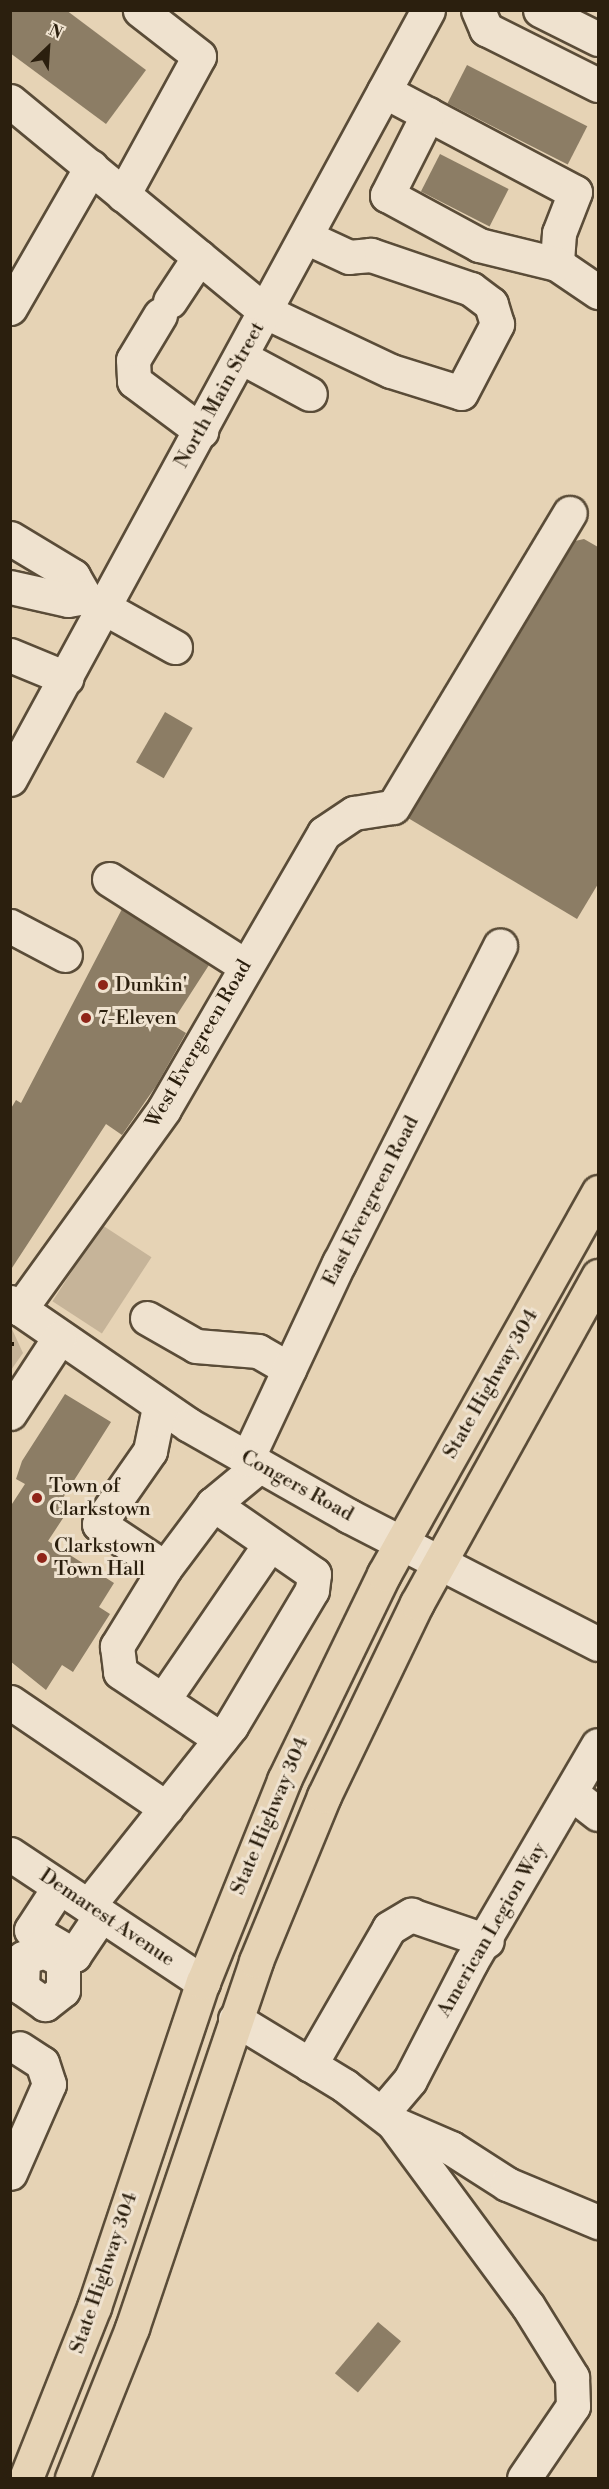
<!DOCTYPE html>
<html>
<head>
<meta charset="utf-8">
<style>
  body { margin:0 }
  #map { position:relative; width:609px; height:2489px; overflow:hidden; background:#e6d3b5; font-family:"Libre Bodoni",serif }
  div>[style] { position:absolute }
  .green>* { inset:0; background:#c6b499; transform-origin:0 0 }
  .building>* { inset:0; background:#8c7d65; transform-origin:0 0 }
  .path>* { height:4px; margin-top:-2px; transform-origin:0; background:repeating-linear-gradient(90deg,#2b1f0e 0 4.5px,transparent 0 7.5px) }
  .roads { filter:drop-shadow(2px 0 #5a4c38) drop-shadow(-2px 0 #5a4c38) drop-shadow(0 2px #5a4c38) drop-shadow(0 -2px #5a4c38) }
  .minor>* { height:33px; margin:-16.5px; padding:0 16.5px; transform-origin:16.5px; border-radius:16.5px; background:#efe2cf }
  .major>* { height:33px; margin:-16.5px; padding:0 16.5px; transform-origin:16.5px; border-radius:16.5px; background:#e6d3b5 }
  .dots>* { width:16px; height:16px; translate:-50% -50%; box-sizing:border-box; border:3px solid #efe2cf; border-radius:50% }
  span { translate:-50% -50%; white-space:nowrap; text-align:center; line-height:1.15; -webkit-text-stroke:6px #efe2cf; paint-order:stroke }
  .street-label { font-size:20px; color:#2b1f0e }
  .poi-label { font-size:20px; color:#2b1f0e }
  .left { translate:0 -50%; text-align:left }
  .frame { position:absolute; inset:0; border:12px solid #2b1f0e; pointer-events:none }
  .north { position:absolute; left:18px; top:18px; width:60px; height:60px; -webkit-text-stroke:4px #efe2cf; paint-order:stroke; rotate:25deg; font-size:16px; font-weight:700; line-height:24px; text-align:center; color:#2b1f0e }
  .north::after { content:''; display:block; margin:auto; width:21px; height:27px; background:#2b1f0e; clip-path:polygon(50% 0,100% 100%,50% 72%,0 100%) }
</style>
</head>
<body>
<div id="map">
  <div class="green">
    <div style="left:102px;top:1225px;width:59px;height:91px;rotate:33deg"></div>
    <div style="clip-path:polygon(11px 1327px,23px 1353px,11px 1370px)"></div>
  </div>
  <div class="building">
    <div style="clip-path:polygon(10px 10px,66px 10px,146px 70px,106px 124px,10px 53px)"></div>
    <div style="left:467px;top:65px;width:135px;height:43px;rotate:27deg"></div>
    <div style="left:440px;top:154px;width:77px;height:42px;rotate:27deg"></div>
    <div style="clip-path:polygon(584px 539px,598px 547px,598px 884px,577px 919px,408px 818px,575px 541px)"></div>
    <div style="left:165px;top:712px;width:32px;height:58px;rotate:30deg"></div>
    <div style="clip-path:polygon(122px 909px,209px 965px,171px 1024px,186px 1033px,156px 1086px,122px 1135px,106px 1124px,10px 1271px,10px 1110px,16px 1100px,21px 1103px)"></div>
    <div style="clip-path:polygon(65px 1394px,111px 1422px,61px 1501px,71px 1506px,48px 1541px,114px 1583px,99px 1607px,110px 1614px,73px 1672px,62px 1665px,46px 1690px,10px 1661px,10px 1507px,25px 1484px,16px 1479px,22px 1461px)"></div>
    <div style="left:378px;top:2322px;width:30px;height:67px;rotate:40deg"></div>
  </div>
  <div class="path">
    <div style="left:10px;top:1344px;width:6px"></div>
  </div>
  <div class="roads">
    <div class="minor">
      <div style="left:478px;top:10px;width:21px;rotate:67deg"></div>
      <div style="left:486px;top:29px;width:125px;rotate:26.6deg"></div>
      <div style="left:540px;top:10px;width:65px;rotate:26.6deg"></div>
      <div style="left:384px;top:91px;width:216px;rotate:27.9deg"></div>
      <div style="left:575px;top:192px;width:44px;rotate:111.3deg"></div>
      <div style="left:559px;top:233px;width:31px;rotate:94deg"></div>
      <div style="left:557px;top:264px;width:50px;rotate:34.3deg"></div>
      <div style="left:10px;top:101px;width:332px;rotate:39.5deg"></div>
      <div style="left:266px;top:312px;width:138px;rotate:25.3deg"></div>
      <div style="left:391px;top:371px;width:73px;rotate:17.4deg"></div>
      <div style="left:461px;top:393px;width:78px;rotate:-62.4deg"></div>
      <div style="left:497px;top:324px;width:21px;rotate:-107deg"></div>
      <div style="left:491px;top:304px;width:25px;rotate:-143deg"></div>
      <div style="left:471px;top:289px;width:106px;rotate:-161.2deg"></div>
      <div style="left:371px;top:255px;width:22px;rotate:175deg"></div>
      <div style="left:349px;top:257px;width:47px;rotate:-155.1deg"></div>
      <div style="left:428px;top:114px;width:91px;rotate:116.8deg"></div>
      <div style="left:387px;top:195px;width:105px;rotate:28.5deg"></div>
      <div style="left:479px;top:245px;width:80px;rotate:13.7deg"></div>
      <div style="left:123px;top:195px;width:158px;rotate:-61.3deg"></div>
      <div style="left:199px;top:56px;width:75px;rotate:-142.1deg"></div>
      <div style="left:170px;top:301px;width:53px;rotate:-56.6deg"></div>
      <div style="left:10px;top:308px;width:163px;rotate:-60.1deg"></div>
      <div style="left:160px;top:315px;width:52px;rotate:121deg"></div>
      <div style="left:133px;top:360px;width:21px;rotate:87deg"></div>
      <div style="left:134px;top:381px;width:84px;rotate:36.7deg"></div>
      <div style="left:241px;top:357px;width:78px;rotate:28.2deg"></div>
      <div style="left:10px;top:538px;width:74px;rotate:31.1deg"></div>
      <div style="left:73px;top:576px;width:24px;rotate:60deg"></div>
      <div style="left:85px;top:597px;width:103px;rotate:29.1deg"></div>
      <div style="left:10px;top:587px;width:59px;rotate:12.6deg"></div>
      <div style="left:68px;top:600px;width:17px;rotate:-10deg"></div>
      <div style="left:10px;top:655px;width:61px;rotate:22.3deg"></div>
      <div style="left:10px;top:779px;width:875px;rotate:-61.47deg"></div>
      <div style="left:109px;top:879px;width:160px;rotate:32.5deg"></div>
      <div style="left:10px;top:926px;width:62px;rotate:27.8deg"></div>
      <div style="left:10px;top:1302px;width:217px;rotate:34.5deg"></div>
      <div style="left:189px;top:1425px;width:184px;rotate:29.6deg"></div>
      <div style="left:349px;top:1516px;width:280px;rotate:27.2deg"></div>
      <div style="left:20px;top:1309px;width:246px;rotate:-54.2deg"></div>
      <div style="left:164px;top:1109px;width:319px;rotate:-59.9deg"></div>
      <div style="left:324px;top:833px;width:36px;rotate:-34deg"></div>
      <div style="left:354px;top:813px;width:39px;rotate:-9deg"></div>
      <div style="left:393px;top:807px;width:343px;rotate:-59deg"></div>
      <div style="left:147px;top:1318px;width:56px;rotate:29.7deg"></div>
      <div style="left:196px;top:1346px;width:62px;rotate:4.6deg"></div>
      <div style="left:258px;top:1351px;width:36px;rotate:30deg"></div>
      <div style="left:159px;top:1407px;width:45px;rotate:101.6deg"></div>
      <div style="left:150px;top:1451px;width:89px;rotate:124.9deg"></div>
      <div style="left:99px;top:1524px;width:79px;rotate:33.7deg"></div>
      <div style="left:165px;top:1568px;width:80px;rotate:-53.1deg"></div>
      <div style="left:213px;top:1504px;width:60px;rotate:-39.6deg"></div>
      <div style="left:10px;top:1413px;width:90px;rotate:-56.8deg"></div>
      <div style="left:247px;top:1459px;width:217px;rotate:-64.9deg"></div>
      <div style="left:339px;top:1263px;width:356px;rotate:-63.1deg"></div>
      <div style="left:165px;top:1568px;width:92px;rotate:121.6deg"></div>
      <div style="left:117px;top:1646px;width:26px;rotate:83deg"></div>
      <div style="left:120px;top:1672px;width:121px;rotate:33.6deg"></div>
      <div style="left:163px;top:1700px;width:189px;rotate:-55.6deg"></div>
      <div style="left:10px;top:1702px;width:189px;rotate:34.2deg"></div>
      <div style="left:166px;top:1808px;width:125px;rotate:128.5deg"></div>
      <div style="left:571px;top:1793px;width:34px;rotate:38deg"></div>
      <div style="left:166px;top:1808px;width:105px;rotate:-51.6deg"></div>
      <div style="left:231px;top:1726px;width:158px;rotate:-59.2deg"></div>
      <div style="left:312px;top:1590px;width:16px;rotate:-83deg"></div>
      <div style="left:314px;top:1574px;width:123px;rotate:-145.3deg"></div>
      <div style="left:10px;top:1854px;width:232px;rotate:33.6deg"></div>
      <div style="left:59px;top:1887px;width:51px;rotate:123.1deg"></div>
      <div style="left:31px;top:1930px;width:50px;rotate:30.2deg"></div>
      <div style="left:74px;top:1955px;width:48px;rotate:-56deg"></div>
      <div style="left:44px;top:1951px;width:21px;rotate:28deg"></div>
      <div style="left:63px;top:1961px;width:29px;rotate:90deg"></div>
      <div style="left:63px;top:1990px;width:23px;rotate:142deg"></div>
      <div style="left:45px;top:2004px;width:28px;rotate:-145deg"></div>
      <div style="left:22px;top:1988px;width:30px;rotate:-88deg"></div>
      <div style="left:23px;top:1958px;width:22px;rotate:-18deg"></div>
      <div style="left:44px;top:1951px;width:11px;rotate:-75deg"></div>
      <div style="left:235px;top:2019px;width:129px;rotate:31.3deg"></div>
      <div style="left:345px;top:2086px;width:61px;rotate:37.6deg"></div>
      <div style="left:393px;top:2123px;width:227px;rotate:53.6deg"></div>
      <div style="left:528px;top:2306px;width:84px;rotate:58.2deg"></div>
      <div style="left:572px;top:2377px;width:29px;rotate:88deg"></div>
      <div style="left:573px;top:2406px;width:87px;rotate:124.2deg"></div>
      <div style="left:310px;top:2065px;width:158px;rotate:-60deg"></div>
      <div style="left:389px;top:1928px;width:26px;rotate:-31deg"></div>
      <div style="left:411px;top:1915px;width:80px;rotate:18.9deg"></div>
      <div style="left:382px;top:2113px;width:43px;rotate:-49.7deg"></div>
      <div style="left:410px;top:2080px;width:133px;rotate:-62.7deg"></div>
      <div style="left:471px;top:1962px;width:251px;rotate:-59.7deg"></div>
      <div style="left:393px;top:2123px;width:63px;rotate:23.3deg"></div>
      <div style="left:451px;top:2148px;width:67px;rotate:32.7deg"></div>
      <div style="left:507px;top:2184px;width:99px;rotate:22.7deg"></div>
      <div style="left:10px;top:2173px;width:97px;rotate:-66.3deg"></div>
      <div style="left:49px;top:2084px;width:22px;rotate:-108deg"></div>
      <div style="left:42px;top:2063px;width:27px;rotate:-147deg"></div>
    </div>
    <div class="major">
      <div style="left:26px;top:2478px;width:184px;rotate:-68.3deg"></div>
      <div style="left:94px;top:2307px;width:343px;rotate:-71.5deg"></div>
      <div style="left:203px;top:1982px;width:218px;rotate:-68.1deg"></div>
      <div style="left:284px;top:1780px;width:229px;rotate:-64.1deg"></div>
      <div style="left:384px;top:1574px;width:438px;rotate:-60.7deg"></div>
      <div style="left:72px;top:2478px;width:162px;rotate:-68.2deg"></div>
      <div style="left:132px;top:2328px;width:387px;rotate:-71.3deg"></div>
      <div style="left:256px;top:1961px;width:178px;rotate:-67.6deg"></div>
      <div style="left:324px;top:1796px;width:214px;rotate:-64.3deg"></div>
      <div style="left:417px;top:1603px;width:374px;rotate:-61deg"></div>
    </div>
  </div>
  <div class="dots">
    <div style="left:103px;top:985px;background:#8f2418"></div>
    <div style="left:86px;top:1018px;background:#8f2418"></div>
    <div style="left:37px;top:1498px;background:#8f2418"></div>
    <div style="left:42px;top:1558px;background:#8f2418"></div>
  </div>
  <div class="street-label">
    <span style="left:220px;top:395px;rotate:-61deg">North Main Street</span>
    <span style="left:199px;top:1044px;rotate:-60deg">West Evergreen Road</span>
    <span style="left:371px;top:1201px;rotate:-63deg">East Evergreen Road</span>
    <span style="left:491px;top:1384px;rotate:-60deg">State Highway 304</span>
    <span style="left:297px;top:1486px;rotate:29deg">Congers Road</span>
    <span style="left:270px;top:1816px;rotate:-67deg">State Highway 304</span>
    <span style="left:107px;top:1918px;rotate:34deg">Demarest Avenue</span>
    <span style="left:492px;top:1930px;rotate:-60deg">American Legion Way</span>
    <span style="left:104px;top:2273px;rotate:-71deg">State Highway 304</span>
  </div>
  <div class="poi-label">
    <span class="left" style="left:115px;top:985px">Dunkin'</span>
    <span class="left" style="left:98px;top:1018px">7-Eleven</span>
    <span class="left" style="left:49px;top:1498px">Town of<br>Clarkstown</span>
    <span class="left" style="left:54px;top:1558px">Clarkstown<br>Town Hall</span>
  </div>
  <div class="frame"></div>
  <div class="north">N</div>
</div>
</body>
</html>
